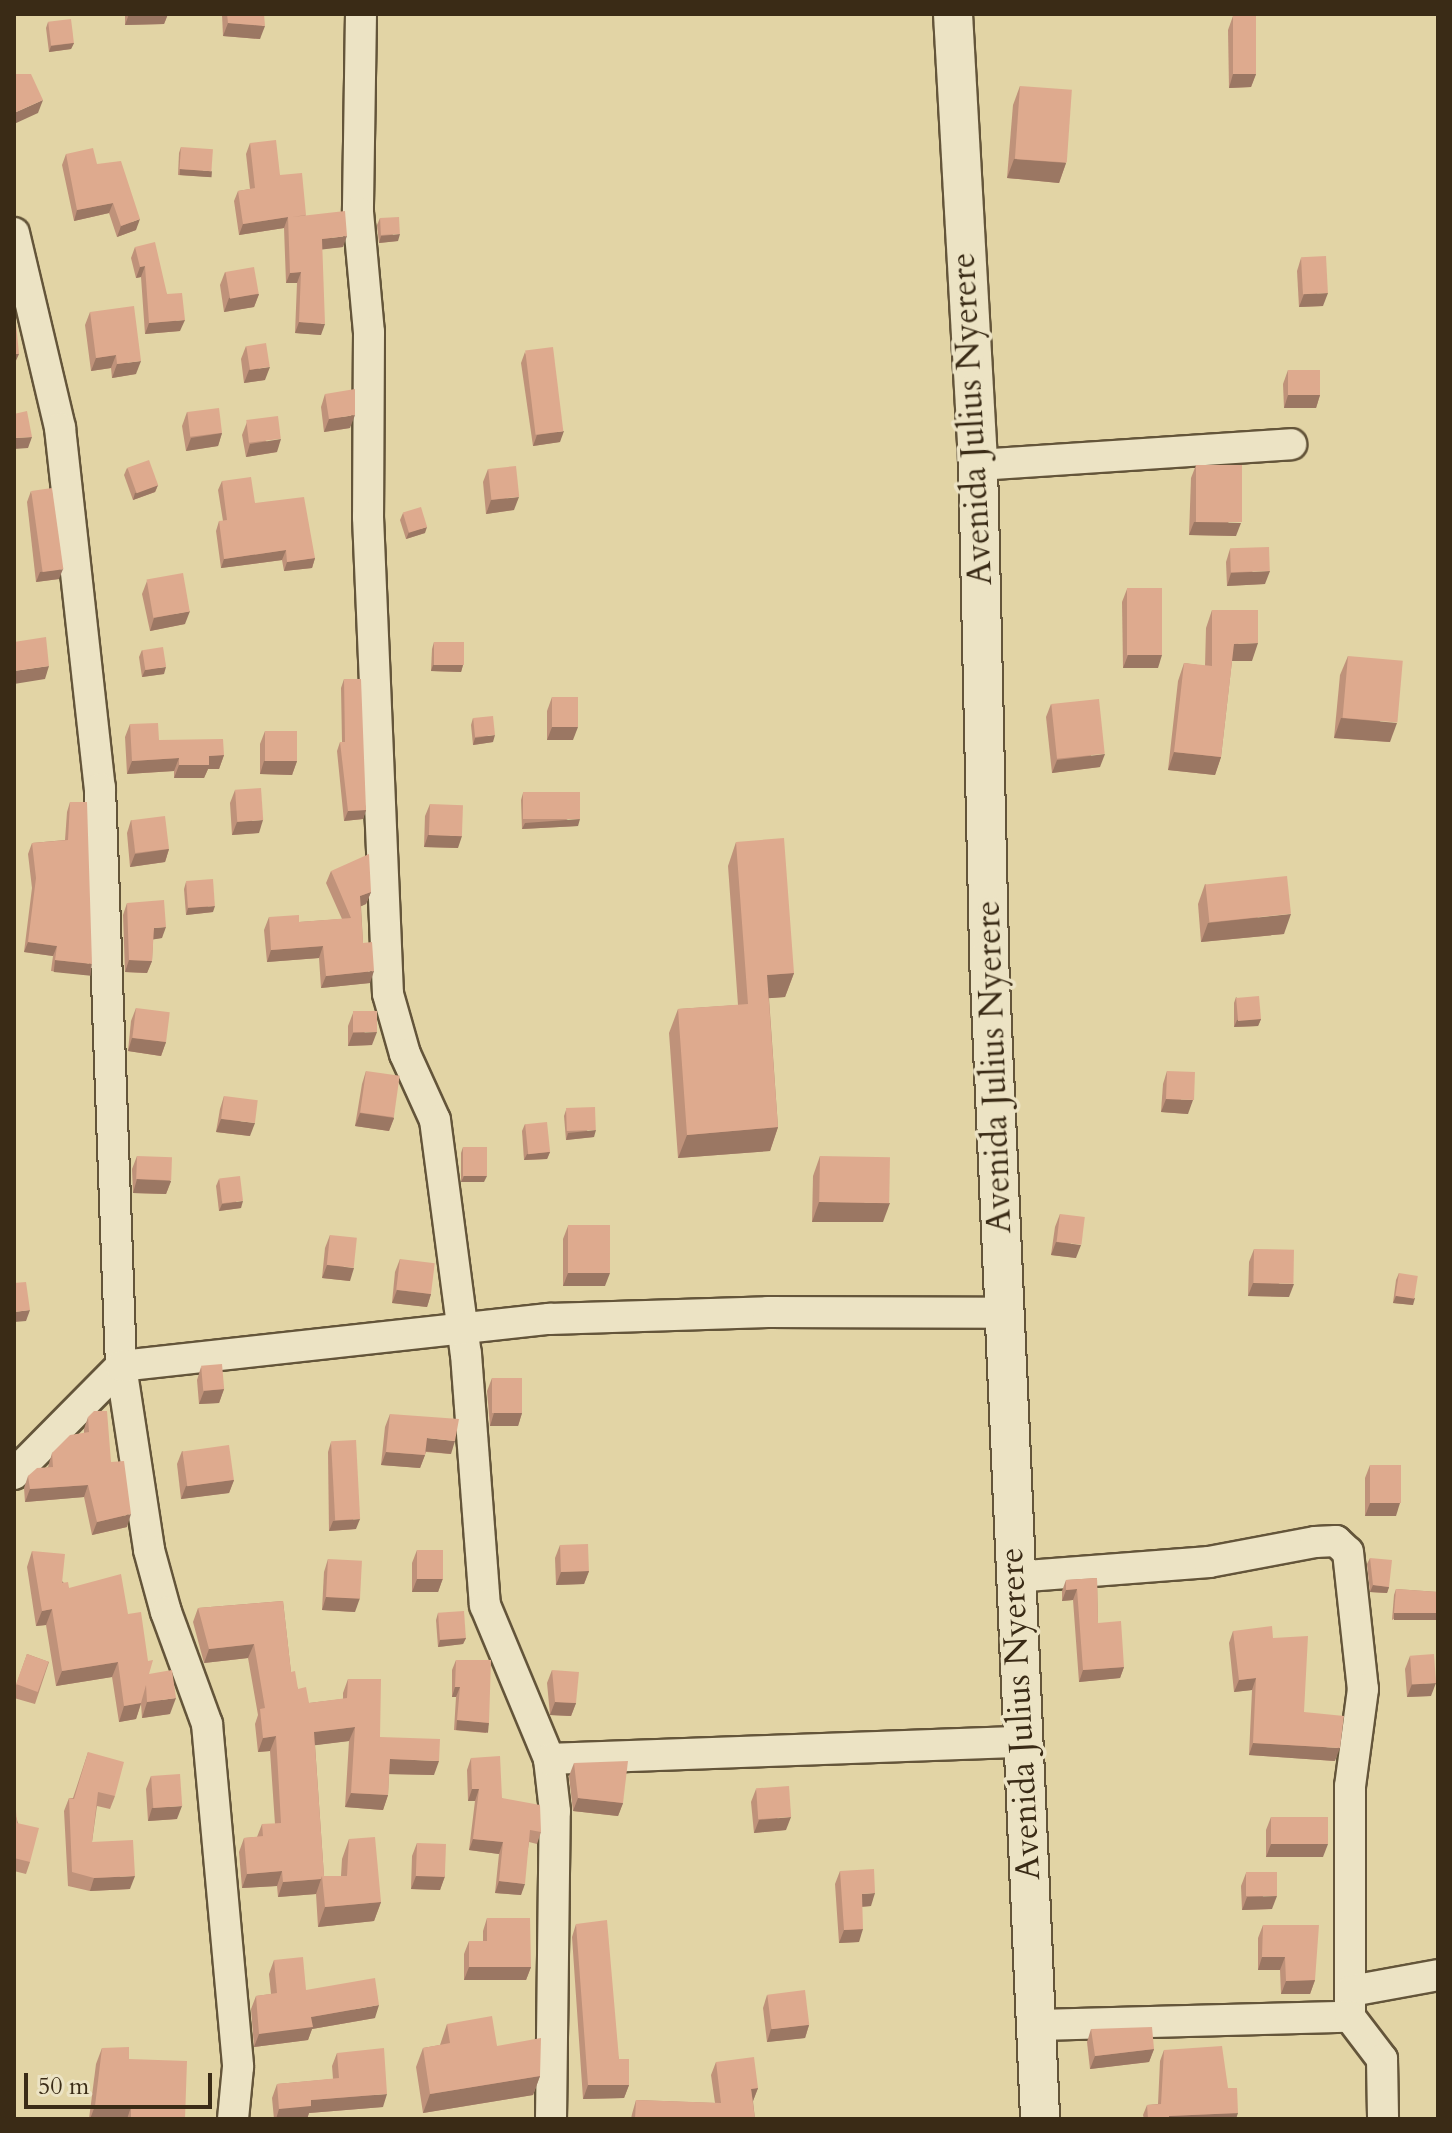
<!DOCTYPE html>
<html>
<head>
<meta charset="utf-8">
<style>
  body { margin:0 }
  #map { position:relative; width:1452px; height:2133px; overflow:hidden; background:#e2d4a5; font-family:Cardo,serif }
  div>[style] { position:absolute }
  .roads { filter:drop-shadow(2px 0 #64553a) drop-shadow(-2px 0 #64553a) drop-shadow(0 2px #64553a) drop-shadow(0 -2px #64553a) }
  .minor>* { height:30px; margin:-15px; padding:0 15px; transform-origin:15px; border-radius:15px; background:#ece3c4 }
  .tertiary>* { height:38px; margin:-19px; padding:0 19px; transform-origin:19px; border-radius:19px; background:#ece3c4 }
  .wall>* { inset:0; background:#bf927a }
  .shaded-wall>* { inset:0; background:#9b7763; transform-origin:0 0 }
  .building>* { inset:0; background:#deaa8e; transform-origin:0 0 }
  span { translate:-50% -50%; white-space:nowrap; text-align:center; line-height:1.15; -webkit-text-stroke:7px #ece3c4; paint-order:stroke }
  .street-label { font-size:34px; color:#3a2b16 }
  .frame { position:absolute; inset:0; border:16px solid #3a2b16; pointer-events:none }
  .scale { position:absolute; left:24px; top:2073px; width:188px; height:36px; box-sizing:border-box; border:4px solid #3a2b16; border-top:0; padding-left:10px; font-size:24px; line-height:28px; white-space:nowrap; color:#3a2b16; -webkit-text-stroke:6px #ece3c4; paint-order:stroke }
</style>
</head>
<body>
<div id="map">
  <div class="roads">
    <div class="minor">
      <div style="left:361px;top:14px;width:198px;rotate:90.9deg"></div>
      <div style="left:358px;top:212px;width:121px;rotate:84.8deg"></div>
      <div style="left:369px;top:332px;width:185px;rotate:90.3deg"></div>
      <div style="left:368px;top:517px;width:477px;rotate:87.6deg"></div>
      <div style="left:388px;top:994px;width:62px;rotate:74.2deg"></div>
      <div style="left:405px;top:1054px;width:72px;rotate:65.6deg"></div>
      <div style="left:435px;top:1120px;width:236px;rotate:82.5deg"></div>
      <div style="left:466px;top:1354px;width:252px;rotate:85.7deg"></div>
      <div style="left:485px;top:1605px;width:167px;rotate:67.4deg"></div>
      <div style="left:14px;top:233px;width:200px;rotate:76.7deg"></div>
      <div style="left:60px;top:428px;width:362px;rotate:83.7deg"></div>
      <div style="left:100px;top:788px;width:578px;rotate:87.92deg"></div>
      <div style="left:121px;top:1366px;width:186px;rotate:81.3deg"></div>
      <div style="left:149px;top:1550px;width:64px;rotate:74.7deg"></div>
      <div style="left:166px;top:1612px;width:119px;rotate:69.9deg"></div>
      <div style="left:207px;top:1724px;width:344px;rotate:84.8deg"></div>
      <div style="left:238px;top:2067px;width:52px;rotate:95.5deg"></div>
      <div style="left:978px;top:465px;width:314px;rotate:-3.8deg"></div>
      <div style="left:14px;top:1474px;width:152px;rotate:-45.3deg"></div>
      <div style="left:121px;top:1366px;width:431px;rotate:-6.3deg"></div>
      <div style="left:549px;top:1319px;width:219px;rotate:-1.8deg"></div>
      <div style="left:768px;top:1312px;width:236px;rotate:0.2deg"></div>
      <div style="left:1014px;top:1577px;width:196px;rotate:-4.4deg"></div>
      <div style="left:1209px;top:1562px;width:108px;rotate:-10.7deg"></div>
      <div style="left:1315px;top:1542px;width:21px;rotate:-3deg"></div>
      <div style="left:1336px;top:1541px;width:16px;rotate:43deg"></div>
      <div style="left:1348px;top:1552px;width:138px;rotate:83.8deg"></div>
      <div style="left:1363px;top:1689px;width:98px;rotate:97.6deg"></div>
      <div style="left:1350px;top:1786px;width:231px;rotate:90deg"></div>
      <div style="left:1351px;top:1991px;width:88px;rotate:-10.4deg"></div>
      <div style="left:1035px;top:2025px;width:315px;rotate:-1.5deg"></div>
      <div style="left:1350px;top:2017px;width:53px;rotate:52.7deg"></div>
      <div style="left:1382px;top:2059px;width:60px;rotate:89deg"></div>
      <div style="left:551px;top:2119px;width:308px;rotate:-89.3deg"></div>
      <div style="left:555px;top:1811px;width:52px;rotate:-96.6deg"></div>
      <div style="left:549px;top:1759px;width:472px;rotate:-2.1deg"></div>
    </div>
    <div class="tertiary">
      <div style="left:953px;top:14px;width:452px;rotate:86.8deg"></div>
      <div style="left:978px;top:465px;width:493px;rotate:88.7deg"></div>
      <div style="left:989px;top:958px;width:1162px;rotate:87.48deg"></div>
    </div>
  </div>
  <div class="wall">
    <div style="clip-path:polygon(125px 14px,168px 14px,164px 24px,125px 25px)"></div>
    <div style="clip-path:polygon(222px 14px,264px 14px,260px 39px,223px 36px)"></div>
    <div style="clip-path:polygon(1233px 16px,1256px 74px,1251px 87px,1229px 88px,1228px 30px)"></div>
    <div style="clip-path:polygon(48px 22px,74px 43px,71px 49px,49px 52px,46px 28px)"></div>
    <div style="clip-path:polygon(1020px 86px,1066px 163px,1059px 183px,1007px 178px,1013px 105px)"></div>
    <div style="clip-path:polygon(250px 143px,280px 175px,305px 215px,343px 247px,322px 249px,321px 335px,295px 333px,297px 283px,286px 283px,284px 228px,239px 235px,234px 201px,238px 191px,250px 189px,246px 154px)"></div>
    <div style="clip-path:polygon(181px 147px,209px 177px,178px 175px,179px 153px)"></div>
    <div style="clip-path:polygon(66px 154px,97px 164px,136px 230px,117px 237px,109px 213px,74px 221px,62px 165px)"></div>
    <div style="clip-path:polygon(380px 218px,398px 241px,379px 243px,377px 225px)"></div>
    <div style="clip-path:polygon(135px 247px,167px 294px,180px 331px,145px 334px,141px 277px,136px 278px,131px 258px)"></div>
    <div style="clip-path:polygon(1301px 258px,1323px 306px,1299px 307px,1297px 271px)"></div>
    <div style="clip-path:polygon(225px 272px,259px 294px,254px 307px,224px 312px,220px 285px)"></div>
    <div style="clip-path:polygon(90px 312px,136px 374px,112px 378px,111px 368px,91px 371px,85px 325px)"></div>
    <div style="clip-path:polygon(246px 346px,265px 380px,244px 383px,241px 359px)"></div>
    <div style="clip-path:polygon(525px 352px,560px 442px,533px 446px,521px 363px)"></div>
    <div style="clip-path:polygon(1288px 370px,1320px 395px,1316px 408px,1284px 408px,1283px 384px)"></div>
    <div style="clip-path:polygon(325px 394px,350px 428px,324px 432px,321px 407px)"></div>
    <div style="clip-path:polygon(187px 412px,222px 433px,218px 446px,186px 451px,182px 426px)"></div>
    <div style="clip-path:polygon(247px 422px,277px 452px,246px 457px,242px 435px)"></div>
    <div style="clip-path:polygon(1196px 465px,1236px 536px,1189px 535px,1191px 478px)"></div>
    <div style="clip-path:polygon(127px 468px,158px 485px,155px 492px,133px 500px,124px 475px)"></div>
    <div style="clip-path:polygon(488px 469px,514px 510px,486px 514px,483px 482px)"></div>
    <div style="clip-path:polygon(222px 481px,255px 503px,315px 558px,312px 568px,284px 571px,282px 560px,221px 568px,216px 531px,219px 521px,223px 521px,218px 490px)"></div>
    <div style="clip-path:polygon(31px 491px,59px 579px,36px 582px,27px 502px)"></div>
    <div style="clip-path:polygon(403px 513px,425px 533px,406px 539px,400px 520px)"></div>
    <div style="clip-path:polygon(1230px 549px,1265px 584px,1227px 586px,1226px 562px)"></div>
    <div style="clip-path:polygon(147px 581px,185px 624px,150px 631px,142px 594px)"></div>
    <div style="clip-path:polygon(1127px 589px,1158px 668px,1123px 668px,1122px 602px)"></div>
    <div style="clip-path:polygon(1212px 610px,1252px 661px,1232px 661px,1221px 757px,1215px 775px,1168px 770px,1178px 681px,1184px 663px,1205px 666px,1206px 628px)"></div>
    <div style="clip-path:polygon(434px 642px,463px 665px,461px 672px,431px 671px,432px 649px)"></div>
    <div style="clip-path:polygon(142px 650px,164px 674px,142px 677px,139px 657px)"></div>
    <div style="clip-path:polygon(1348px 656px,1390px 742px,1334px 738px,1340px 675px)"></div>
    <div style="clip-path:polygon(344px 679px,366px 810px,363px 819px,344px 821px,337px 751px,340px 742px,342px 742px,341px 688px)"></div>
    <div style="clip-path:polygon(552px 697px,573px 740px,547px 740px,547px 711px)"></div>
    <div style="clip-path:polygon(1051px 704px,1100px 767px,1052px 773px,1046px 717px)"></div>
    <div style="clip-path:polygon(473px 718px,493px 742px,473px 745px,471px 725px)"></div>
    <div style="clip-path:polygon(130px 724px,159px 740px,224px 755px,219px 769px,208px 769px,204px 778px,174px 778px,174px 771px,127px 774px,125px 737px)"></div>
    <div style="clip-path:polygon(265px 731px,297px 761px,292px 775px,260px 774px,260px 744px)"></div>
    <div style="clip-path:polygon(235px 790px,259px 833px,232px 835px,230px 803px)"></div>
    <div style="clip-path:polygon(523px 793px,578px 826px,522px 829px,521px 800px)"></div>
    <div style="clip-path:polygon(70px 802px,88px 975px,51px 971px,53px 956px,24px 952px,32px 888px,28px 854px,32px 843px,65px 840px,67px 812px)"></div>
    <div style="clip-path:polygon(430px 804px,458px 848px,424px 847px,425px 816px)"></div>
    <div style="clip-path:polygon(131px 820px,169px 849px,165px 862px,130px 867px,127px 833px)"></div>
    <div style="clip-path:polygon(736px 842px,794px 973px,785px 997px,769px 998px,778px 1127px,770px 1151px,678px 1158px,669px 1033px,678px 1009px,738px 1005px,728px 866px)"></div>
    <div style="clip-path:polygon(331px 871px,371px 892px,366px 904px,361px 906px,363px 943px,370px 983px,321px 988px,319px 958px,267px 962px,264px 930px,269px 917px,299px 922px,342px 919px,326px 883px)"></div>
    <div style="clip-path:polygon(186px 882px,213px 912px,186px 915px,184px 889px)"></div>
    <div style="clip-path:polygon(1205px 884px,1284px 934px,1201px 942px,1198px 904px)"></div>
    <div style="clip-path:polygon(127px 903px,162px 938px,153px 939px,152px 961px,147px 973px,125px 972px,123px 915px)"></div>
    <div style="clip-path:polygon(1236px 997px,1261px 1019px,1258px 1026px,1234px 1027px,1234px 1003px)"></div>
    <div style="clip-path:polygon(136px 1008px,166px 1042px,161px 1056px,128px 1051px,131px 1021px)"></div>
    <div style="clip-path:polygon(353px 1013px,372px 1045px,348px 1046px,348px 1026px)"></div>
    <div style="clip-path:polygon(366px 1071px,394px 1118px,389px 1131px,355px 1126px,362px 1084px)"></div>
    <div style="clip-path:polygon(1167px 1071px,1188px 1114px,1161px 1112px,1163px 1084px)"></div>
    <div style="clip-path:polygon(224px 1096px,250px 1136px,216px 1132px,220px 1109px)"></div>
    <div style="clip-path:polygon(566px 1110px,594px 1137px,566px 1140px,564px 1116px)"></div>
    <div style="clip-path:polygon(525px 1124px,550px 1152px,547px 1159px,524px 1160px,522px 1131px)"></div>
    <div style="clip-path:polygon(463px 1147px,484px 1182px,461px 1182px,461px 1153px)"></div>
    <div style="clip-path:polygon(137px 1156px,171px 1181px,166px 1194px,133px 1193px,132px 1169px)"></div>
    <div style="clip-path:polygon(820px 1156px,883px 1222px,812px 1222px,813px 1176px)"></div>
    <div style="clip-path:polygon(219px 1179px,241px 1208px,219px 1211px,216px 1186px)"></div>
    <div style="clip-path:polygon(1060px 1214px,1076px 1258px,1051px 1255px,1055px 1227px)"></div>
    <div style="clip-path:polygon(568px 1226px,605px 1286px,563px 1286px,563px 1239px)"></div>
    <div style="clip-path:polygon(330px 1235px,350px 1281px,322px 1278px,325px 1248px)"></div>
    <div style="clip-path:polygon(1254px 1249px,1289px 1297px,1248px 1296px,1249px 1262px)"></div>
    <div style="clip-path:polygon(400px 1259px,431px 1294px,427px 1307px,392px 1303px,395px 1272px)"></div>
    <div style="clip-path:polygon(1399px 1273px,1413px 1305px,1393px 1303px,1396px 1280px)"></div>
    <div style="clip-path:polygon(201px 1367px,224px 1389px,219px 1403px,199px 1404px,197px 1380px)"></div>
    <div style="clip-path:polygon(492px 1378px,522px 1413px,518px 1426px,490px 1426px,487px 1391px)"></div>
    <div style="clip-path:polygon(390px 1414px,451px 1454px,426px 1452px,420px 1468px,381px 1465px,385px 1427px)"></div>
    <div style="clip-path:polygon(88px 1417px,111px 1462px,127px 1527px,92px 1535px,84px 1497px,25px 1502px,24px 1488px,28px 1476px,48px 1467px,52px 1453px,84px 1433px,84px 1429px)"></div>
    <div style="clip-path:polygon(331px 1442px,356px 1529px,329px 1531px,328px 1452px)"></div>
    <div style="clip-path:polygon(182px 1451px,234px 1480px,229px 1493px,181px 1499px,177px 1464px)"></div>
    <div style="clip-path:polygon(1370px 1465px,1396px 1516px,1365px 1516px,1365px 1478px)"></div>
    <div style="clip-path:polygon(560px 1545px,589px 1571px,584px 1584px,556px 1585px,555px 1558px)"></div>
    <div style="clip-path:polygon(417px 1550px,443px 1578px,438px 1592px,412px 1592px,412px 1563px)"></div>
    <div style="clip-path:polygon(32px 1551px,69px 1588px,128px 1614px,149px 1674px,170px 1714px,142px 1718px,141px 1704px,136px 1719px,119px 1722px,112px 1677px,56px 1686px,46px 1625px,36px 1626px,27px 1567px)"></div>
    <div style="clip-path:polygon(1370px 1558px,1389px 1587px,1387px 1593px,1370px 1592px,1367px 1564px)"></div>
    <div style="clip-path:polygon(328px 1559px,355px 1612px,322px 1610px,324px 1572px)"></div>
    <div style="clip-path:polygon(1097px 1578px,1098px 1623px,1124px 1667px,1120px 1678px,1079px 1682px,1073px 1600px,1062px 1601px,1062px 1591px,1066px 1580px)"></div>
    <div style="clip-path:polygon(1396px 1589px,1438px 1592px,1392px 1620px,1394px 1595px)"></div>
    <div style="clip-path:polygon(283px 1601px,291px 1672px,298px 1689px,309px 1703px,343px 1699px,343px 1693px,348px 1679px,380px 1737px,434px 1775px,389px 1774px,388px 1795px,383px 1810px,345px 1807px,349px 1741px,315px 1745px,324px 1876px,341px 1876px,342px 1859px,349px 1839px,381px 1902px,374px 1921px,318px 1927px,316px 1894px,278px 1897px,277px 1886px,242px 1888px,239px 1852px,244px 1838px,257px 1837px,262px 1824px,275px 1824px,270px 1751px,258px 1752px,255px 1724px,258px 1715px,248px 1658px,204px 1663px,193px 1622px,198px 1608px)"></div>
    <div style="clip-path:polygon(438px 1613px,466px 1638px,463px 1644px,438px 1647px,436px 1620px)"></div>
    <div style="clip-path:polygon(1233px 1631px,1273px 1638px,1304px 1712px,1335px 1761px,1249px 1755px,1252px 1690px,1234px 1692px,1229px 1643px)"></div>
    <div style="clip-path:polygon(27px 1654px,49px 1662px,35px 1704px,14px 1698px,14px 1691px)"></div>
    <div style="clip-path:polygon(1410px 1656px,1431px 1696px,1407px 1697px,1405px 1669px)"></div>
    <div style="clip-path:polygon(456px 1660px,489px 1723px,486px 1733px,454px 1730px,456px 1697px,452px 1697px,452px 1670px)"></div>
    <div style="clip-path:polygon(552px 1670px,576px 1703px,571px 1716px,550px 1715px,547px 1683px)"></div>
    <div style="clip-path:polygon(88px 1752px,115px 1796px,110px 1809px,97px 1806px,92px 1842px,130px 1889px,90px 1891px,68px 1886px,64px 1811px,69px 1798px,73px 1798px)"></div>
    <div style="clip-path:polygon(471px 1758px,502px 1798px,541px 1832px,537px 1844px,529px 1842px,521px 1895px,495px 1893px,499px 1854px,469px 1850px,475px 1801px,468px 1801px,467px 1770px)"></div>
    <div style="clip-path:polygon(574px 1763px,623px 1803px,618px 1816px,573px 1811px,569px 1776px)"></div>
    <div style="clip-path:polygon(151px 1776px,177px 1819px,148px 1821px,146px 1789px)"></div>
    <div style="clip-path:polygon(756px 1789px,786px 1830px,754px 1833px,751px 1802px)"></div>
    <div style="clip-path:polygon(14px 1810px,30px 1862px,26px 1874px,14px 1871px)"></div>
    <div style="clip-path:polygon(1271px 1817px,1323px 1857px,1266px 1857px,1266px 1830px)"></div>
    <div style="clip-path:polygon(417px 1843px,445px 1876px,440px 1890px,411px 1889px,412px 1856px)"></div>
    <div style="clip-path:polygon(840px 1871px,871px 1906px,862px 1907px,859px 1942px,839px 1943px,835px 1884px)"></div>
    <div style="clip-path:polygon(1246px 1873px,1272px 1909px,1242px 1910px,1241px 1886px)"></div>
    <div style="clip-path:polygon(487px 1918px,531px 1967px,526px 1980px,464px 1980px,464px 1954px,469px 1941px,483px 1941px,483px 1931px)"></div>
    <div style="clip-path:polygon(576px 1924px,619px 2059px,629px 2085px,624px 2098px,583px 2099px,572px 1937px)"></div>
    <div style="clip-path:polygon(1263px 1925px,1315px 1980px,1310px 1994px,1281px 1994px,1280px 1970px,1258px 1970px,1258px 1938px)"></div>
    <div style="clip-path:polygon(274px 1960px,306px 1990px,375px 2018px,312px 2029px,308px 2040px,254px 2047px,251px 2009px,256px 1996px,271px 1994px,269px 1974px)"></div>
    <div style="clip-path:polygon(767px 1995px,809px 2025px,805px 2038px,767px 2042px,763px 2008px)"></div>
    <div style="clip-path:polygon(447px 2024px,497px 2046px,540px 2076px,533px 2095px,423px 2113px,416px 2067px,423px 2048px,440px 2045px)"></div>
    <div style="clip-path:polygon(1091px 2029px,1154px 2049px,1149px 2062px,1090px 2069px,1087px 2042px)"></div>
    <div style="clip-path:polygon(102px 2048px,129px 2059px,185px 2119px,89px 2119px,96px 2064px)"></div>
    <div style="clip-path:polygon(1164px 2050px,1228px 2088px,1236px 2119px,1144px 2119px,1143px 2115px,1147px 2105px,1158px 2104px,1160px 2061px)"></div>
    <div style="clip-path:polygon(337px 2053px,383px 2107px,309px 2113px,307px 2119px,274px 2119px,272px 2098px,277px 2084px,333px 2079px,332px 2066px)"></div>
    <div style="clip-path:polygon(716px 2062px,758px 2088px,753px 2101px,755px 2119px,631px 2119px,632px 2114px,636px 2100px,715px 2103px,711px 2075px)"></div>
  </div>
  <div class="shaded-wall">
    <div style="clip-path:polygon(129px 14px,168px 14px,164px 24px,125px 25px)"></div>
    <div style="clip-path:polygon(228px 23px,265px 26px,260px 39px,223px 36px)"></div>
    <div style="clip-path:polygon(74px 43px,71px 49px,49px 52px,51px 46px)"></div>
    <div style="clip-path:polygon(1233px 74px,1256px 74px,1251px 87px,1229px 88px)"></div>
    <div style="clip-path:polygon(43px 100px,38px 113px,14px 124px,14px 113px)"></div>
    <div style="clip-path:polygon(1014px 159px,1066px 163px,1059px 183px,1007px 178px)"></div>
    <div style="left:180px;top:169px;width:32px;height:6px;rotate:4deg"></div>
    <div style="clip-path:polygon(113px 203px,109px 213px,74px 221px,77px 210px)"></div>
    <div style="clip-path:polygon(288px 217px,284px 228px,239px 235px,243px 224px)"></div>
    <div style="clip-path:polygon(140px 219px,136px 230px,117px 237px,121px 226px)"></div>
    <div style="clip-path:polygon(400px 234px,398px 241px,379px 243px,381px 236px)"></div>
    <div style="clip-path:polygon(347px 236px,343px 247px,318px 250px,322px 239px)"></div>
    <div style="clip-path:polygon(145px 266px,141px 277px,136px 278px,140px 267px)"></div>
    <div style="clip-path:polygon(301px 272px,297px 283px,286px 283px,290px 273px)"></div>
    <div style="clip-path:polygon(1328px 293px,1323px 306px,1299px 307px,1304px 294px)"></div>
    <div style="clip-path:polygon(259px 294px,254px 307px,224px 312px,229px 298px)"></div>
    <div style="clip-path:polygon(185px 320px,180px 331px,145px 334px,149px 323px)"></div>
    <div style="clip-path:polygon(299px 322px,325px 324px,321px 335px,295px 333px)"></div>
    <div style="clip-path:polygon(14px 354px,19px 354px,14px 365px)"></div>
    <div style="clip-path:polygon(116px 355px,111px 368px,91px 371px,96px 358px)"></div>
    <div style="clip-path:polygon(141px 361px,136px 374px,112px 378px,117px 364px)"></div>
    <div style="clip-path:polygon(270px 367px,265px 380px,244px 383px,249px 370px)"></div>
    <div style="clip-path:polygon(1288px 395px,1320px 395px,1316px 408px,1284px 408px)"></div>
    <div style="clip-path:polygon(355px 415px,350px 428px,324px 432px,329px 419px)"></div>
    <div style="clip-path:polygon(564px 431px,560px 442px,533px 446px,537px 435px)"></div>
    <div style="clip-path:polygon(222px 433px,218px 446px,186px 451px,191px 438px)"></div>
    <div style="clip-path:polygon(32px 437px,28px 448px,14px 449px,14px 438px)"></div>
    <div style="clip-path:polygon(281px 439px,277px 452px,246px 457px,250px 444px)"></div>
    <div style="clip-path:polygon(158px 485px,155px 492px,133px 500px,135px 493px)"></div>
    <div style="clip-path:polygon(519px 497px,514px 510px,486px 514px,491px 500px)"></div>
    <div style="clip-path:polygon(1194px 522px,1241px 523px,1236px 536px,1189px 535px)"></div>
    <div style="clip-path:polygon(427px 527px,425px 533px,406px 539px,409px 532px)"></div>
    <div style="clip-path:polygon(286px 550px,282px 560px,221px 568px,224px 559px)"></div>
    <div style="clip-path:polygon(315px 558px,312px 568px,284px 571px,287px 562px)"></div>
    <div style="clip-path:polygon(63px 569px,59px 579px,36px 582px,40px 572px)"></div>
    <div style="clip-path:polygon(1270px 571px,1265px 584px,1227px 586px,1231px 573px)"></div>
    <div style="clip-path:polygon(190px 611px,185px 624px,150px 631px,154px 618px)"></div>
    <div style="clip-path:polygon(1258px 643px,1252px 661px,1228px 661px,1234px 644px)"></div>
    <div style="clip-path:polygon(1128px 655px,1162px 655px,1158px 668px,1123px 668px)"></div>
    <div style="clip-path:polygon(433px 665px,463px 665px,461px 672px,431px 671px)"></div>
    <div style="clip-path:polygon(49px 666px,45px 679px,14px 684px,14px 671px)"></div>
    <div style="clip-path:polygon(166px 667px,164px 674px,142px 677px,145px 670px)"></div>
    <div style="clip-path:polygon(1341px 718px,1397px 723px,1390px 742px,1334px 738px)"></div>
    <div style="clip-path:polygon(552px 727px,578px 727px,573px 740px,547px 740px)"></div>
    <div style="clip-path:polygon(495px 735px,493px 742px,473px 745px,475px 738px)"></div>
    <div style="clip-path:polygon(1174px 752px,1221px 757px,1215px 775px,1168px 770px)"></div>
    <div style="clip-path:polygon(1105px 754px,1100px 767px,1052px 773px,1057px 760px)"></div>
    <div style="clip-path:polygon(224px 755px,219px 769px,208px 769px,204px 778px,174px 778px,179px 765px,209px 756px)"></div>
    <div style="clip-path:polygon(179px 758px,174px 771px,127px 774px,132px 761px)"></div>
    <div style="clip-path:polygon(264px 761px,297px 761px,292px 775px,260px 774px)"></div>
    <div style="clip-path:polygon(366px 810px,363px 819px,344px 821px,348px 811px)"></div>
    <div style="clip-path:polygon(580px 819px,578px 826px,522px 829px,525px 823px)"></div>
    <div style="clip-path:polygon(263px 820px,259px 833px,232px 835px,237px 822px)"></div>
    <div style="clip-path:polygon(428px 835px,462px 836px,458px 848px,424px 847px)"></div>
    <div style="clip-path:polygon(169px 849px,165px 862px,130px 867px,135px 854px)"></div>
    <div style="clip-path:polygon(371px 892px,366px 904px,355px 909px,360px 896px)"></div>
    <div style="clip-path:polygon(215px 906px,213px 912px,186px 915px,188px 908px)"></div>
    <div style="clip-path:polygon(1291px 914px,1284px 934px,1201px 942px,1208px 923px)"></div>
    <div style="clip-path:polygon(166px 927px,162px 938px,150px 940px,154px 928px)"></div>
    <div style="clip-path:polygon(28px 942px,57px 946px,53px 956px,24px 952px)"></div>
    <div style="clip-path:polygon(323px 946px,319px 958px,267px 962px,271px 950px)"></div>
    <div style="left:55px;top:960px;width:37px;height:12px;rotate:6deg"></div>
    <div style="clip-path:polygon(129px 960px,152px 961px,147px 973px,125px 972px)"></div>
    <div style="clip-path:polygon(374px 971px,370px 983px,321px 988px,326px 976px)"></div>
    <div style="clip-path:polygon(794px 973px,785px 997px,758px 999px,767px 975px)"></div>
    <div style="clip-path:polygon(1261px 1019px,1258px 1026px,1234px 1027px,1237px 1020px)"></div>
    <div style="clip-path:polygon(377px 1032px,372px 1045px,348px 1046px,353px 1033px)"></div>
    <div style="clip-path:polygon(132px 1038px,166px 1042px,161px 1056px,128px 1051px)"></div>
    <div style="clip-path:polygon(1166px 1099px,1193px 1100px,1188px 1114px,1161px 1112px)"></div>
    <div style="clip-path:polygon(360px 1113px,394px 1118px,389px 1131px,355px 1126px)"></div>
    <div style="clip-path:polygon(221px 1119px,255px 1123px,250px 1136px,216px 1132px)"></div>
    <div style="clip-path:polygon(778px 1127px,770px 1151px,678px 1158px,687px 1135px)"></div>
    <div style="clip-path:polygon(596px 1130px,594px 1137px,566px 1140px,568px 1133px)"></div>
    <div style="clip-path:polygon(550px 1152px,547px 1159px,524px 1160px,527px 1154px)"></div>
    <div style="clip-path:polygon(464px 1176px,487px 1176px,484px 1182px,461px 1182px)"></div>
    <div style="clip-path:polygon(137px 1179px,171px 1181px,166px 1194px,133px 1193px)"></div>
    <div style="clip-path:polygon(243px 1201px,241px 1208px,219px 1211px,222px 1204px)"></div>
    <div style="clip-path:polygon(819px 1202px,890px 1203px,883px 1222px,812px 1222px)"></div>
    <div style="clip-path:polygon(1056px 1242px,1081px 1245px,1076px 1258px,1051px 1255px)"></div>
    <div style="clip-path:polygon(327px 1265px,354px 1268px,350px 1281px,322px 1278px)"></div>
    <div style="clip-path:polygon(568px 1273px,610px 1273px,605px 1286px,563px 1286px)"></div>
    <div style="clip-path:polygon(1253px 1283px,1294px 1284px,1289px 1297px,1248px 1296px)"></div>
    <div style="clip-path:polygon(397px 1290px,431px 1294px,427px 1307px,392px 1303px)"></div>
    <div style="clip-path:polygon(1396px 1296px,1415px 1298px,1413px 1305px,1393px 1303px)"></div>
    <div style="clip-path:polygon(30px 1310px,26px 1321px,14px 1322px,14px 1312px)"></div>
    <div style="clip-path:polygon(224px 1389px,219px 1403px,199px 1404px,204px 1391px)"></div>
    <div style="clip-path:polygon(494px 1413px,522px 1413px,518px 1426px,490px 1426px)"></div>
    <div style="clip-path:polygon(427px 1438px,455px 1441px,451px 1454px,422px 1451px)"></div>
    <div style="clip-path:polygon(386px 1452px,425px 1455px,420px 1468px,381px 1465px)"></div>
    <div style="clip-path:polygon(234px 1480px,229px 1493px,181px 1499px,186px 1486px)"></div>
    <div style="clip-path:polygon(88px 1485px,84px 1497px,25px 1502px,30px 1489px)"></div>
    <div style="clip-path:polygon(1370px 1503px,1400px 1503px,1396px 1516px,1365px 1516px)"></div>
    <div style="clip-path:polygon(131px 1514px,127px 1527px,92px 1535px,97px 1522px)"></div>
    <div style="clip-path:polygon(360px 1519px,356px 1529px,329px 1531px,333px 1521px)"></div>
    <div style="clip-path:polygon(589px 1571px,584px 1584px,556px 1585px,561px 1572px)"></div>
    <div style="clip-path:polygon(443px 1578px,438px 1592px,412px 1592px,417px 1579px)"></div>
    <div style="clip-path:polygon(1373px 1585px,1389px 1587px,1387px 1593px,1370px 1592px)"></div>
    <div style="clip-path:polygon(1077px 1589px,1073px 1600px,1062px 1601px,1066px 1590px)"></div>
    <div style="clip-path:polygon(326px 1597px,360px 1598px,355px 1612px,322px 1610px)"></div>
    <div style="clip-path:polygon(52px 1609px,46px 1625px,36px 1626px,42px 1611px)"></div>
    <div style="left:1394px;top:1613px;width:44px;height:7px"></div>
    <div style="clip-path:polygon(466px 1638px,463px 1644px,438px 1647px,440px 1640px)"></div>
    <div style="clip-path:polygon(254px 1644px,248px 1658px,204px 1663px,209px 1649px)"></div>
    <div style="clip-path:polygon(118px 1662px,112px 1677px,56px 1686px,62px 1671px)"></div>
    <div style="clip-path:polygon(1124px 1667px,1120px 1678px,1079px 1682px,1083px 1670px)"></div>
    <div style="clip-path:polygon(1256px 1678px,1252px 1690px,1234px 1692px,1239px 1680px)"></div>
    <div style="clip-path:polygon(1436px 1683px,1431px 1696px,1407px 1697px,1412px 1684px)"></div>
    <div style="clip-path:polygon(455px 1687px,460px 1687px,456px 1697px,452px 1697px)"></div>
    <div style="clip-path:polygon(176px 1698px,170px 1714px,142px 1718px,147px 1702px)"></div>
    <div style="clip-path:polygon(555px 1702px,576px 1703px,571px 1716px,550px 1715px)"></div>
    <div style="clip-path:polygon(141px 1703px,136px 1719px,119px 1722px,124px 1706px)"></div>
    <div style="left:457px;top:1720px;width:32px;height:10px;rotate:5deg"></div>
    <div style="clip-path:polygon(355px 1727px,349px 1741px,309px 1746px,314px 1732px)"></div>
    <div style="clip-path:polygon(276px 1736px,270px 1751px,258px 1752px,263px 1738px)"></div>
    <div style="clip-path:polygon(1253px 1743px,1340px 1748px,1335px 1761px,1249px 1755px)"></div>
    <div style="clip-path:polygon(390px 1759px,439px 1761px,434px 1775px,385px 1774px)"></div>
    <div style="clip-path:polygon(472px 1789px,479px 1789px,475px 1801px,468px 1801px)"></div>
    <div style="clip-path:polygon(351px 1793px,388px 1795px,383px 1810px,345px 1807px)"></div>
    <div style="clip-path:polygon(578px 1798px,623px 1803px,618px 1816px,573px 1811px)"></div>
    <div style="clip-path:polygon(182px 1806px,177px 1819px,148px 1821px,152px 1808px)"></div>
    <div style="clip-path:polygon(791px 1817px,786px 1830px,754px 1833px,759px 1820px)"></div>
    <div style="clip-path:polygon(473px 1839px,503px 1842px,499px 1854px,469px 1850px)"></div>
    <div style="clip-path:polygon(1271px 1844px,1328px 1844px,1323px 1857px,1266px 1857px)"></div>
    <div style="clip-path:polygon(282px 1871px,277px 1886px,242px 1888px,247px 1874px)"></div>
    <div style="clip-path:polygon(135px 1876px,130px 1889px,90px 1891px,94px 1878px)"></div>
    <div style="clip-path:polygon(416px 1876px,445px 1876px,440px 1890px,411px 1889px)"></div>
    <div style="clip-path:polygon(321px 1879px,316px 1894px,278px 1897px,283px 1882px)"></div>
    <div style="clip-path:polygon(499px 1881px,525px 1884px,521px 1895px,495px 1893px)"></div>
    <div style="clip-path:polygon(875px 1893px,871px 1906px,857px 1907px,862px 1894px)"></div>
    <div style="clip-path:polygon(1277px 1896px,1272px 1909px,1242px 1910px,1247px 1897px)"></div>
    <div style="clip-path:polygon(381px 1902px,374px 1921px,318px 1927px,325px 1907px)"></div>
    <div style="clip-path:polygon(863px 1929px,859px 1942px,839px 1943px,844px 1930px)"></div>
    <div style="clip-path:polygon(1262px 1957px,1285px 1957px,1280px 1970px,1258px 1970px)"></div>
    <div style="clip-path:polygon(469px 1967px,531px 1967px,526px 1980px,464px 1980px)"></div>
    <div style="clip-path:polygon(1315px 1980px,1310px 1994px,1281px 1994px,1286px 1981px)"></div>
    <div style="clip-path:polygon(379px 2005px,375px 2018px,312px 2029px,308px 2040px,254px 2047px,259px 2034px,311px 2017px)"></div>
    <div style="clip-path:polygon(809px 2025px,805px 2038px,767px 2042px,771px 2029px)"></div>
    <div style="clip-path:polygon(1154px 2049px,1149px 2062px,1090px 2069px,1095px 2056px)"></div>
    <div style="clip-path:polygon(540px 2076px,533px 2095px,423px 2113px,430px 2094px)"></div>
    <div style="clip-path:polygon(588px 2085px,629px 2085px,624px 2098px,583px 2099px)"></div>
    <div style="clip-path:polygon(758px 2088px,753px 2101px,751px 2089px)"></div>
    <div style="clip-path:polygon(387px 2094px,383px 2107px,309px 2113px,307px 2119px,276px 2119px,279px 2109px,311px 2100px)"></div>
    <div style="clip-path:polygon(95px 2106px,131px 2107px,127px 2119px,90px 2119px)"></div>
    <div style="clip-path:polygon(1238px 2113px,1236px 2119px,1168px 2119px,1169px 2116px)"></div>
  </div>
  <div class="building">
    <div style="clip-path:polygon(227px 14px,264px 14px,265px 26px,228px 23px)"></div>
    <div style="left:1233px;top:16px;width:23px;height:58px"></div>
    <div style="left:71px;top:19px;width:24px;height:23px;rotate:83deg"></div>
    <div style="clip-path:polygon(14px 74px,31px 74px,43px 100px,14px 113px)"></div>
    <div style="left:1020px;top:86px;width:52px;height:73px;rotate:4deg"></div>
    <div style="clip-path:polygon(276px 140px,280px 175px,302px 173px,306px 215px,292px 217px,345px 211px,347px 236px,322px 239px,325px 324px,299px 322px,301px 272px,290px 273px,288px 217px,243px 224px,238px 191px,255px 188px,250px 143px)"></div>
    <div style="left:181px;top:147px;width:32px;height:22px;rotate:4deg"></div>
    <div style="clip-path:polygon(93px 148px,97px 164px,121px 161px,140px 219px,121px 226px,113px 203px,77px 210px,66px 154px)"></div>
    <div style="left:399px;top:217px;width:17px;height:19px;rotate:87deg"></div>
    <div style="clip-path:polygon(155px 242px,167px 294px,182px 293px,185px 320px,149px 323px,145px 266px,140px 267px,135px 247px)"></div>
    <div style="left:1326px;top:256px;width:37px;height:25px;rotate:87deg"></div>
    <div style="left:254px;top:267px;width:27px;height:29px;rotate:80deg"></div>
    <div style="clip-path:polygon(134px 306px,141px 361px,117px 364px,116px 355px,96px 358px,90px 312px)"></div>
    <div style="clip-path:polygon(16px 323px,19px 354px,14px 354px,14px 324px)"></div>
    <div style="left:266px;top:343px;width:24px;height:20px;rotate:81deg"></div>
    <div style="left:553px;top:347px;width:85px;height:28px;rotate:83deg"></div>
    <div style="left:1288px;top:370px;width:32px;height:25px"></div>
    <div style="clip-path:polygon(355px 389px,355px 415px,329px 419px,325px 394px)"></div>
    <div style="left:219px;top:408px;width:25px;height:32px;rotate:83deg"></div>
    <div style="clip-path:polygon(27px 411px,32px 437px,14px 438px,14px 414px)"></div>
    <div style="left:278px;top:416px;width:23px;height:32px;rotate:83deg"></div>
    <div style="left:149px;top:460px;width:27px;height:23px;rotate:70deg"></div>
    <div style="left:1196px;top:465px;width:46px;height:57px"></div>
    <div style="left:516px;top:466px;width:31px;height:28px;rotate:84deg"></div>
    <div style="clip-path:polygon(251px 477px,255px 503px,304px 497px,315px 558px,287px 562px,286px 550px,224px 559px,219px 521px,227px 520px,222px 481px)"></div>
    <div style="left:52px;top:488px;width:82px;height:21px;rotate:82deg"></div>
    <div style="left:421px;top:507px;width:21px;height:19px;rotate:73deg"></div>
    <div style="left:1269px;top:547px;width:24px;height:39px;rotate:88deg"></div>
    <div style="left:183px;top:573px;width:39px;height:37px;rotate:80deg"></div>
    <div style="left:1162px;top:588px;width:67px;height:35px;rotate:90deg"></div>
    <div style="clip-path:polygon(1212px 610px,1258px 610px,1258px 643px,1234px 644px,1221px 757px,1174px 752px,1184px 663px,1212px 666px)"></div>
    <div style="clip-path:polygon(46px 637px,49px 666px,14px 671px,14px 642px)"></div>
    <div style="left:434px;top:642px;width:30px;height:23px"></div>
    <div style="left:163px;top:647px;width:20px;height:21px;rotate:81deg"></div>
    <div style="left:1348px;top:656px;width:55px;height:62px;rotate:5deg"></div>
    <div style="clip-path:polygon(344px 679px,361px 679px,366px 810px,348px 811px,340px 742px,345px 742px)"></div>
    <div style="left:552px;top:697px;width:26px;height:30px"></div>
    <div style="left:1099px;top:699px;width:55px;height:48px;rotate:84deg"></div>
    <div style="left:493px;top:716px;width:19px;height:20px;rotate:84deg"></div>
    <div style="clip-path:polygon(158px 723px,159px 740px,223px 739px,224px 755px,209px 756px,209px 765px,179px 765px,179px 758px,132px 761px,130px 724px)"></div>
    <div style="left:265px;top:731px;width:32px;height:30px"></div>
    <div style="left:261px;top:788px;width:32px;height:26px;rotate:86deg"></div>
    <div style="left:580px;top:792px;width:27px;height:57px;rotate:90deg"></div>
    <div style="clip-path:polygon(70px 802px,87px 802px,92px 964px,55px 960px,57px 946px,28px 942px,36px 878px,32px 843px,68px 840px)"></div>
    <div style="left:430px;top:804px;width:33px;height:31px;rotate:2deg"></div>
    <div style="left:165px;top:816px;width:33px;height:34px;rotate:83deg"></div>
    <div style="clip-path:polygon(784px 838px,794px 973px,767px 975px,778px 1127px,687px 1135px,678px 1009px,748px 1004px,736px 842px)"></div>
    <div style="clip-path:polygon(369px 854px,371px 892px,360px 896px,363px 943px,372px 942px,374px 971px,326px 976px,323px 946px,271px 950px,269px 917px,299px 915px,299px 922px,351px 918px,331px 871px)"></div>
    <div style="left:1287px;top:876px;width:38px;height:82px;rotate:84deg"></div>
    <div style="left:213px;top:879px;width:27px;height:27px;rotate:86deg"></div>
    <div style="clip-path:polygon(164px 900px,166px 927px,154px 928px,152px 961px,129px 960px,127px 903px)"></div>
    <div style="left:1259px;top:996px;width:23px;height:23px;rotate:85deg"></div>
    <div style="left:136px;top:1008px;width:34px;height:30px;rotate:7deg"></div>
    <div style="left:377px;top:1011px;width:21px;height:24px;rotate:90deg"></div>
    <div style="left:366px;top:1071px;width:34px;height:42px;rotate:8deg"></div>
    <div style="left:1167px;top:1071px;width:28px;height:28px;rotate:2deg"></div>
    <div style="left:224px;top:1096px;width:34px;height:23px;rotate:7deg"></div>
    <div style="left:595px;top:1107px;width:23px;height:29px;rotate:88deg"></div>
    <div style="left:547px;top:1122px;width:30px;height:22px;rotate:84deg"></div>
    <div style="left:463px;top:1147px;width:24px;height:29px"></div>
    <div style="left:137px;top:1156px;width:35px;height:23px;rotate:2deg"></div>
    <div style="left:820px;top:1156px;width:70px;height:46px;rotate:1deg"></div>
    <div style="left:240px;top:1176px;width:25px;height:21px;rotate:83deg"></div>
    <div style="left:1060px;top:1214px;width:25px;height:28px;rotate:7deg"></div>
    <div style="left:610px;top:1225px;width:48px;height:42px;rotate:90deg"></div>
    <div style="left:330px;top:1235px;width:27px;height:30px;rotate:6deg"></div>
    <div style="left:1254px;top:1249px;width:40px;height:34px;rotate:1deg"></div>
    <div style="left:400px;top:1259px;width:35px;height:31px;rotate:7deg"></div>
    <div style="left:1399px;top:1273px;width:19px;height:23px;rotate:9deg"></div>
    <div style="clip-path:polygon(26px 1282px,30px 1310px,14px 1312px,14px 1283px)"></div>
    <div style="left:222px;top:1364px;width:25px;height:21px;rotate:85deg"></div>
    <div style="left:492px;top:1378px;width:30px;height:35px"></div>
    <div style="clip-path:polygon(94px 1411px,107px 1411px,111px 1462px,124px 1461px,131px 1514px,97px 1522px,88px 1485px,30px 1489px,28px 1476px,37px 1468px,53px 1467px,52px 1453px,70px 1435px,89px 1432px,88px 1417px)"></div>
    <div style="clip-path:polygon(390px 1414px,459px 1419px,455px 1441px,427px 1438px,425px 1455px,386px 1452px)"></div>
    <div style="left:356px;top:1440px;width:79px;height:25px;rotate:87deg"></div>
    <div style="left:229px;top:1445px;width:35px;height:47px;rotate:82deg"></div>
    <div style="left:1370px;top:1465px;width:31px;height:38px"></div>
    <div style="left:588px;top:1544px;width:27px;height:28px;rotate:88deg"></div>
    <div style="left:417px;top:1550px;width:26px;height:29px"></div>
    <div style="clip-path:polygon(32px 1551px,65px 1554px,62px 1583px,68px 1582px,69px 1588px,121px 1574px,128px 1614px,141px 1612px,148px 1661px,153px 1660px,149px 1674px,172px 1670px,176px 1698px,147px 1702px,146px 1685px,141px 1703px,124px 1706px,118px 1662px,62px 1671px,52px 1609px,42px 1611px)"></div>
    <div style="clip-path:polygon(1370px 1558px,1392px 1560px,1389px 1587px,1373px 1585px)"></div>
    <div style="left:328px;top:1559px;width:34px;height:38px;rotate:3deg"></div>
    <div style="clip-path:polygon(1097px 1578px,1098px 1623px,1121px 1621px,1124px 1667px,1083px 1670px,1077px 1589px,1066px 1590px,1066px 1580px)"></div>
    <div style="clip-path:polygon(1396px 1589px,1438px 1592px,1438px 1613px,1394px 1613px)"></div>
    <div style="clip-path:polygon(283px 1601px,291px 1672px,295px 1671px,298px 1689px,306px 1687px,309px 1703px,347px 1698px,348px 1679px,381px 1679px,380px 1737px,440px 1739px,439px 1761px,390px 1759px,388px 1795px,351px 1793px,355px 1727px,314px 1732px,324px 1876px,322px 1876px,321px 1879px,283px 1882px,282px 1871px,247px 1874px,244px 1838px,263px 1836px,262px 1824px,281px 1823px,276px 1736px,263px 1738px,260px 1709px,265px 1708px,254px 1644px,209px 1649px,198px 1608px)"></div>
    <div style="left:464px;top:1611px;width:27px;height:26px;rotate:86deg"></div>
    <div style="clip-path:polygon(1272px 1626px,1273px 1638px,1308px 1636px,1304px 1712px,1344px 1716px,1340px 1748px,1253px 1743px,1256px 1678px,1239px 1680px,1233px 1631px)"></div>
    <div style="left:27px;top:1654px;width:23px;height:32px;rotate:20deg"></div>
    <div style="left:1434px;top:1654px;width:29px;height:24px;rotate:86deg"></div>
    <div style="clip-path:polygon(456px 1660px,491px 1660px,489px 1723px,457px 1720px,460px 1687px,455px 1687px)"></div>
    <div style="clip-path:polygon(552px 1670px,579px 1672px,576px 1703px,555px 1702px)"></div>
    <div style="clip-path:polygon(88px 1752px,124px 1762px,115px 1796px,98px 1792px,92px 1842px,133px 1840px,135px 1876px,94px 1878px,72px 1872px,69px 1798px,74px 1799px)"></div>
    <div style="clip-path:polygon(500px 1756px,502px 1798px,540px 1805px,541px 1832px,530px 1830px,525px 1884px,499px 1881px,503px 1842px,473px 1839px,479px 1789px,472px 1789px,471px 1758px)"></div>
    <div style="clip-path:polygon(628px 1761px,623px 1803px,578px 1798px,574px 1763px)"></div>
    <div style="left:180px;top:1774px;width:32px;height:29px;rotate:86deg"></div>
    <div style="left:789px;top:1786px;width:31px;height:33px;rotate:86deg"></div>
    <div style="clip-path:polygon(14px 1810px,16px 1810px,17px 1823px,39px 1828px,30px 1862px,14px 1858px)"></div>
    <div style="left:1271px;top:1817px;width:57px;height:27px"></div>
    <div style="clip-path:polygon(375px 1837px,381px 1902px,325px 1907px,322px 1876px,347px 1876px,349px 1839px)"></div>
    <div style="left:417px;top:1843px;width:29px;height:33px;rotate:2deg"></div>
    <div style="clip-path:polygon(874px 1869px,875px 1893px,862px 1894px,863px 1929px,844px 1930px,840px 1871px)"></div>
    <div style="left:1277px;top:1872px;width:24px;height:31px;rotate:90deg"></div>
    <div style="clip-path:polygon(487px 1918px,530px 1918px,531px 1967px,469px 1967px,469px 1941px,487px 1941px)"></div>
    <div style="clip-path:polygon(607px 1920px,619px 2059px,629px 2059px,629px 2085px,588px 2085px,576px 1924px)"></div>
    <div style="clip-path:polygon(1263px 1925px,1319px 1925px,1315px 1980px,1286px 1981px,1285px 1957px,1262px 1957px)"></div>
    <div style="clip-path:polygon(303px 1957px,306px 1990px,375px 1978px,379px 2005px,311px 2017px,313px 2027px,259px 2034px,256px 1996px,277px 1993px,274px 1960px)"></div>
    <div style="left:805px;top:1990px;width:35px;height:38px;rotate:83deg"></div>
    <div style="clip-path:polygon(492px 2016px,497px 2046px,541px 2038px,540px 2076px,430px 2094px,423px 2048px,450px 2043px,447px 2024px)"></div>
    <div style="clip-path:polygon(1152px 2027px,1154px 2049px,1095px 2056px,1091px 2029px)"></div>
    <div style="clip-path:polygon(1222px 2046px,1228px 2088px,1237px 2088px,1238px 2113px,1169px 2116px,1169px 2119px,1148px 2119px,1147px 2105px,1161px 2104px,1164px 2050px)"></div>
    <div style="clip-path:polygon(129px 2047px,129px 2059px,187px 2061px,185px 2119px,131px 2119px,131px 2107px,95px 2106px,102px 2048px)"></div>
    <div style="clip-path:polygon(384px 2048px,387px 2094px,311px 2100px,311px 2106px,279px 2109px,277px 2084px,339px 2078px,337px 2053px)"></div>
    <div style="clip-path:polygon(754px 2057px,758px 2088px,751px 2089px,755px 2119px,635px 2119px,636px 2100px,721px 2103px,716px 2062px)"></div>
  </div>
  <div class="street-label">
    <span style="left:972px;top:419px;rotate:-93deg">Avenida Julius Nyerere</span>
    <span style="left:994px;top:1067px;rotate:-92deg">Avenida Julius Nyerere</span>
    <span style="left:1020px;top:1714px;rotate:-93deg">Avenida Julius Nyerere</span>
  </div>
  <div class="frame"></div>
  <div class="scale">50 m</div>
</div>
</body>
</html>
